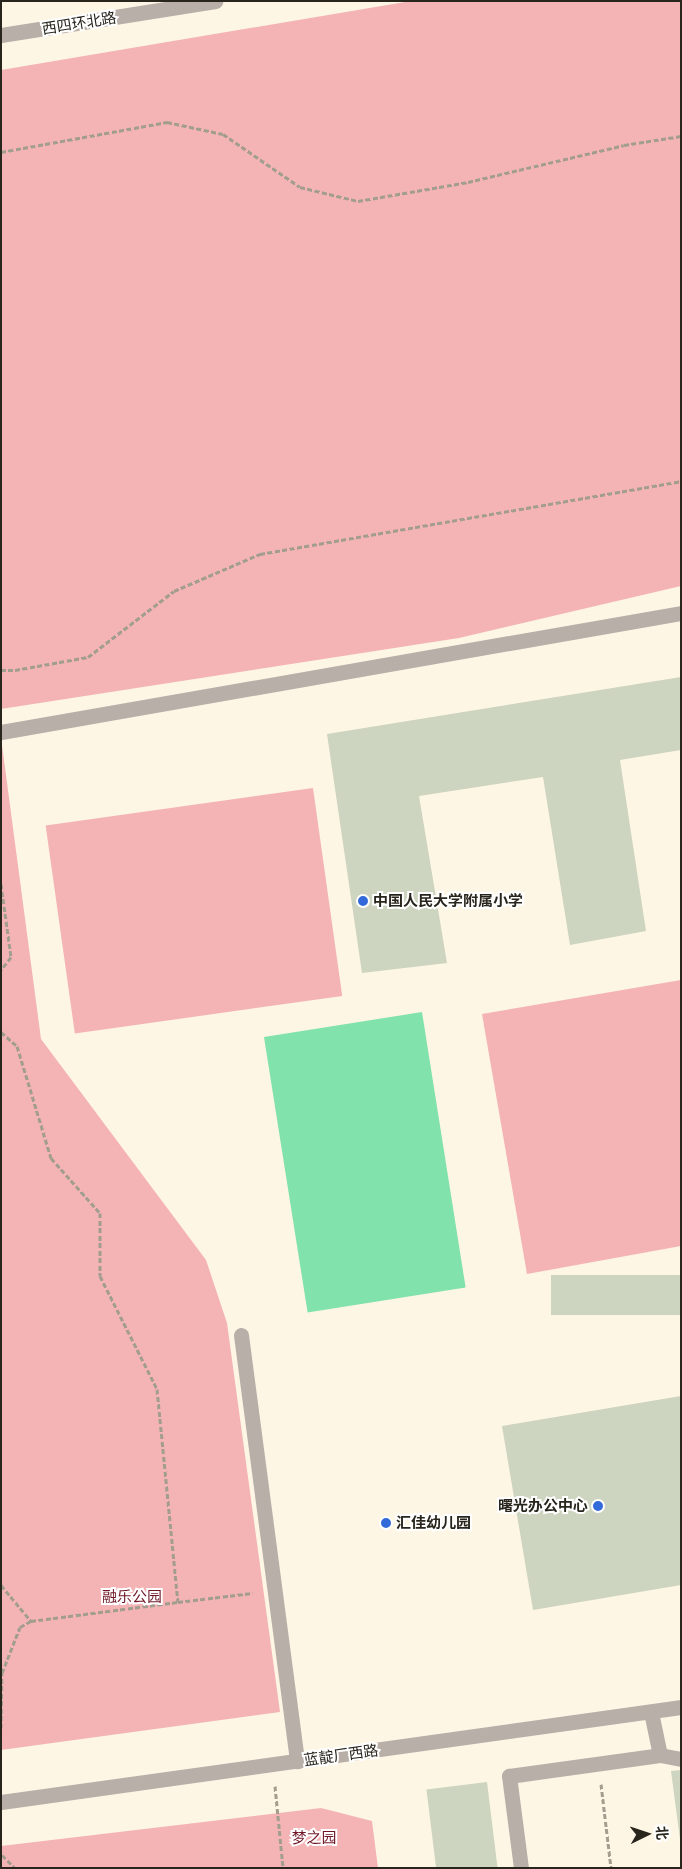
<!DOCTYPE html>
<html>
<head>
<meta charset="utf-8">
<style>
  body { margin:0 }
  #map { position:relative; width:682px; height:1869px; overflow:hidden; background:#fef6e5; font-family:Helvetica,"Noto Sans SC",sans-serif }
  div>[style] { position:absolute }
  .green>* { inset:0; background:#f4b4b5; transform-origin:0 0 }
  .water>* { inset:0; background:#82e2ab; transform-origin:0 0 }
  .building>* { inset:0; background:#cdd4bf; transform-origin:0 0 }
  .path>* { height:3px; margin-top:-1.5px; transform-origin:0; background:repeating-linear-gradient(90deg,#a39d90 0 5px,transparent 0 7.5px) }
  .minor>* { height:15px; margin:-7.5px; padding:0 7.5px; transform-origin:7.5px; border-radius:7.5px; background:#b8afa9 }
  .dots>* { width:14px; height:14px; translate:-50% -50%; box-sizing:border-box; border:2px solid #fff; border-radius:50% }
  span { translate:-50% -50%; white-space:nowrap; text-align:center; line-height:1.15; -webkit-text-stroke:4px #fff; paint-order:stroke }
  .street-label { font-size:15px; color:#28251d }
  .poi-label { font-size:15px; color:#28251d; font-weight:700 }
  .left { translate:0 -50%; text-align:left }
  .right { translate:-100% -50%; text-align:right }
  .park-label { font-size:15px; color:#6f1725 }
  .frame { position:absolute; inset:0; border:2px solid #28251d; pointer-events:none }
  .north { position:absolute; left:622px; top:1809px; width:50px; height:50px; -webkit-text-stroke:4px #fff; paint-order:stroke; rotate:86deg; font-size:14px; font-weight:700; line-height:20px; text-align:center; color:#28251d }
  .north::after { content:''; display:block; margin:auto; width:18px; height:22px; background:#28251d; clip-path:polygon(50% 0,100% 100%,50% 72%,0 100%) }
</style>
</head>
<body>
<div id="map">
  <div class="green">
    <div style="clip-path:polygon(411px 1px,681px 1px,681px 586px,459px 638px,1px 709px,1px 70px)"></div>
    <div style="clip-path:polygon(2px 745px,41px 1039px,206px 1260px,227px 1323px,280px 1712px,1px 1750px)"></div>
    <div style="left:313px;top:788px;width:210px;height:270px;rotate:82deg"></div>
    <div style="clip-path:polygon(681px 980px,681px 1246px,527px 1274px,482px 1014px)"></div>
    <div style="clip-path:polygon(321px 1808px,372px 1821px,378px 1868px,1px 1868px,1px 1846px)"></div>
  </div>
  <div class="water">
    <div style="left:422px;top:1012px;width:279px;height:160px;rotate:81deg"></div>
  </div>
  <div class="building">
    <div style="clip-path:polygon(681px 677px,681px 750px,620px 760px,646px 931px,570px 945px,543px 777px,419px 796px,447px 963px,362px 973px,327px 734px)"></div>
    <div style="left:681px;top:1275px;width:40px;height:130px;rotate:90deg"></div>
    <div style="clip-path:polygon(681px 1396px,681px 1585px,533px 1610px,502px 1426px)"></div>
    <div style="clip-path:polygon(681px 1770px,681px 1839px,680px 1839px,671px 1771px)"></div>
    <div style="left:487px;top:1782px;width:87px;height:61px;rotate:83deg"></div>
  </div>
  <div class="path">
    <div style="left:1px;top:152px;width:169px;rotate:-10.2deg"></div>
    <div style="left:167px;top:122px;width:57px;rotate:12.1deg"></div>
    <div style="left:223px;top:134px;width:93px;rotate:34.5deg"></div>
    <div style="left:300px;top:187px;width:60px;rotate:13.6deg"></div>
    <div style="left:358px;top:201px;width:112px;rotate:-9.8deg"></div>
    <div style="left:468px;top:182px;width:160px;rotate:-13.3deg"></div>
    <div style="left:624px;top:145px;width:58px;rotate:-9deg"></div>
    <div style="left:1px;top:670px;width:14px"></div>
    <div style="left:15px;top:670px;width:74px;rotate:-10.1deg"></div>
    <div style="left:88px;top:657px;width:108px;rotate:-37.5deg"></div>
    <div style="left:174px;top:591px;width:94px;rotate:-23.3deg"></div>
    <div style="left:260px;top:554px;width:427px;rotate:-9.8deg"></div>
    <div style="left:1px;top:884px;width:74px;rotate:82.2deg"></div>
    <div style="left:11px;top:957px;width:16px;rotate:128deg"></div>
    <div style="left:1px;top:1032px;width:21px;rotate:41deg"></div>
    <div style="left:17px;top:1046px;width:117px;rotate:73.1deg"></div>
    <div style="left:51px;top:1158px;width:74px;rotate:48.3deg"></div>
    <div style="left:100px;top:1213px;width:63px;rotate:90deg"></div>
    <div style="left:100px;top:1276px;width:127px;rotate:63.2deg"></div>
    <div style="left:157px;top:1389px;width:214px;rotate:84.4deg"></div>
    <div style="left:178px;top:1602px;width:75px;rotate:-6.9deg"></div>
    <div style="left:1px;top:1585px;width:47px;rotate:50.2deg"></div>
    <div style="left:1px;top:1728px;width:55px;rotate:-89deg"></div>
    <div style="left:2px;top:1673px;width:49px;rotate:-68.6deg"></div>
    <div style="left:20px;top:1627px;width:13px;rotate:-29deg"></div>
    <div style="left:31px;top:1621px;width:148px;rotate:-7.4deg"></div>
    <div style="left:601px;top:1784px;width:85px;rotate:83.2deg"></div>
    <div style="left:275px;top:1786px;width:82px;rotate:84.4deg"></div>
    <div style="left:2px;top:1855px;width:18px;rotate:45deg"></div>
  </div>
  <div class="minor">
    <div style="left:1px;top:35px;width:217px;rotate:-9deg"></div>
    <div style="left:1px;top:732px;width:690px;rotate:-9.93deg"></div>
    <div style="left:241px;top:1335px;width:430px;rotate:82.5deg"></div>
    <div style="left:651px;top:1712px;width:44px;rotate:78.2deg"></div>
    <div style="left:660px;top:1755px;width:21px;rotate:11deg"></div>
    <div style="left:1px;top:1802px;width:687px;rotate:-7.95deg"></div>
    <div style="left:521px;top:1868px;width:93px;rotate:-97.4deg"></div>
    <div style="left:509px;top:1776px;width:152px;rotate:-7.9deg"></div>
  </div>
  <div class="dots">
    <div style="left:363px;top:901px;background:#336ad9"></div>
    <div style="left:598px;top:1506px;background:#336ad9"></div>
    <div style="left:386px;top:1523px;background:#336ad9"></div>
  </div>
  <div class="street-label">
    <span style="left:79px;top:23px;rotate:-9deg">西四环北路</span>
    <span style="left:341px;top:1755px;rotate:-8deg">蓝靛厂西路</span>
  </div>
  <div class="poi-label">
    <span class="left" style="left:373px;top:901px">中国人民大学附属小学</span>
    <span class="right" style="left:588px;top:1506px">曙光办公中心</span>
    <span class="left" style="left:396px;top:1523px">汇佳幼儿园</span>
  </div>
  <div class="park-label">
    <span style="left:132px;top:1597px">融乐公园</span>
    <span style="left:314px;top:1838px">梦之园</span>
  </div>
  <div class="frame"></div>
  <div class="north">北</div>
</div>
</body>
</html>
